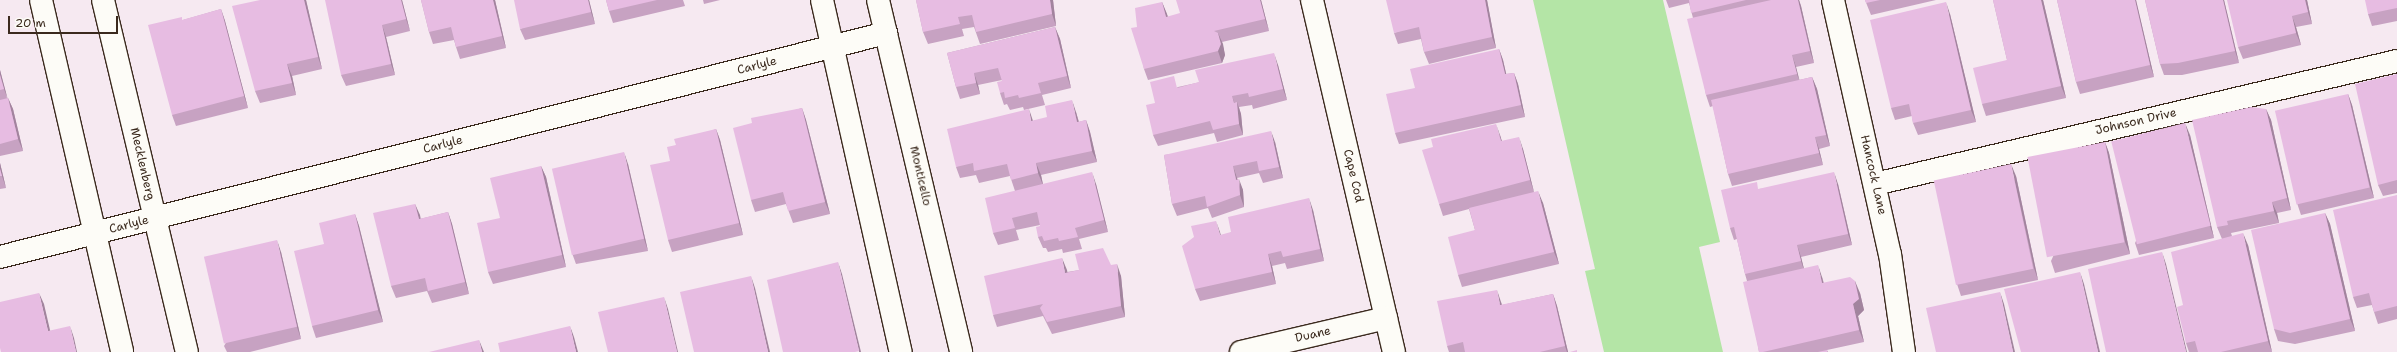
<!DOCTYPE html>
<html>
<head>
<meta charset="utf-8">
<style>
  body { margin:0 }
  #map { position:relative; width:2397px; height:352px; overflow:hidden; background:#f6e9f1; font-family:"Shantell Sans",sans-serif }
  div>[style] { position:absolute }
  .green>* { inset:0; background:#b4e5a6 }
  .roads { filter:drop-shadow(1px 0 #3b2a1e) drop-shadow(-1px 0 #3b2a1e) drop-shadow(0 1px #3b2a1e) drop-shadow(0 -1px #3b2a1e) }
  .street>* { height:22px; margin:-11px; padding:0 11px; transform-origin:11px; border-radius:11px; background:#fdfcf7 }
  .wall>* { inset:0; background:#c7a2c2 }
  .shaded-wall>* { inset:0; background:#a2849e }
  .building>* { inset:0; background:#e7bce2; transform-origin:0 0 }
  span { translate:-50% -50%; white-space:nowrap; text-align:center; line-height:1.15; -webkit-text-stroke:3px #fdfcf7; paint-order:stroke }
  .street-label { font-size:12px; color:#3b2a1e }
  .scale { position:absolute; left:8px; top:16px; width:110px; height:18px; box-sizing:border-box; border:2px solid #3b2a1e; border-top:0; padding-left:5px; font-size:12px; line-height:14px; white-space:nowrap; color:#3b2a1e; -webkit-text-stroke:3px #fdfcf7; paint-order:stroke }
</style>
</head>
<body>
<div id="map">
  <div class="green">
    <div style="clip-path:polygon(1533px 0,1663px 0,1720px 242px,1699px 247px,1723px 352px,1604px 352px,1585px 271px,1595px 269px)"></div>
  </div>
  <div class="roads">
    <div class="street">
      <div style="left:41px;top:0;width:361px;rotate:77deg"></div>
      <div style="left:103px;top:0;width:362px;rotate:76.6deg"></div>
      <div style="left:822px;top:0;width:361px;rotate:77.4deg"></div>
      <div style="left:878px;top:0;width:362px;rotate:76.7deg"></div>
      <div style="left:1312px;top:0;width:361px;rotate:76.9deg"></div>
      <div style="left:1833px;top:0;width:260px;rotate:77.4deg"></div>
      <div style="left:1890px;top:254px;width:99px;rotate:81.9deg"></div>
      <div style="left:1875px;top:184px;width:536px;rotate:-13.26deg"></div>
      <div style="left:0;top:257px;width:914px;rotate:-14.19deg"></div>
      <div style="left:1241px;top:352px;width:149px;rotate:-13.2deg"></div>
    </div>
  </div>
  <div class="wall">
    <div style="clip-path:polygon(260px 0,306px 0,322px 69px,292px 76px,296px 95px,260px 103px,255px 91px)"></div>
    <div style="clip-path:polygon(402px 0,410px 31px,386px 37px,395px 75px,346px 86px,341px 75px)"></div>
    <div style="clip-path:polygon(421px 0,495px 0,506px 48px,460px 59px,456px 47px,454px 40px,433px 44px,429px 32px)"></div>
    <div style="clip-path:polygon(589px 0,595px 24px,525px 40px,520px 29px)"></div>
    <div style="clip-path:polygon(606px 0,683px 0,685px 6px,613px 23px,609px 11px)"></div>
    <div style="clip-path:polygon(703px 0,720px 0,704px 4px)"></div>
    <div style="clip-path:polygon(916px 0,1053px 0,1056px 26px,980px 44px,974px 27px,962px 29px,964px 36px,928px 44px,923px 32px)"></div>
    <div style="clip-path:polygon(1261px 0,1269px 31px,1222px 42px,1225px 55px,1222px 63px,1148px 80px,1144px 69px,1137px 27px,1162px 2px,1168px 17px)"></div>
    <div style="clip-path:polygon(1487px 0,1496px 48px,1429px 64px,1424px 52px,1421px 39px,1398px 44px,1394px 33px)"></div>
    <div style="clip-path:polygon(1666px 0,1799px 0,1801px 6px,1814px 63px,1796px 67px,1799px 80px,1812px 77px,1817px 89px,1830px 146px,1819px 149px,1823px 165px,1732px 186px,1728px 174px,1713px 106px,1710px 107px,1706px 95px,1693px 18px,1689px 3px,1669px 8px)"></div>
    <div style="clip-path:polygon(1865px 0,1936px 0,1871px 15px)"></div>
    <div style="clip-path:polygon(1993px 0,2043px 0,2066px 98px,1986px 116px,1982px 104px,2007px 60px)"></div>
    <div style="clip-path:polygon(2057px 0,2136px 0,2154px 77px,2080px 94px,2076px 82px)"></div>
    <div style="clip-path:polygon(2145px 0,2224px 0,2239px 63px,2182px 75px,2164px 75px,2160px 64px)"></div>
    <div style="clip-path:polygon(2307px 0,2312px 24px,2296px 27px,2301px 45px,2243px 59px,2238px 47px)"></div>
    <div style="clip-path:polygon(2397px 0,2397px 21px,2372px 26px,2368px 14px)"></div>
    <div style="clip-path:polygon(221px 9px,225px 21px,248px 108px,176px 126px,172px 115px,183px 20px)"></div>
    <div style="clip-path:polygon(1950px 14px,1976px 122px,1918px 135px,1913px 123px,1912px 116px,1895px 120px,1891px 108px)"></div>
    <div style="clip-path:polygon(1055px 27px,1060px 39px,1071px 88px,1042px 95px,1045px 105px,1024px 110px,1023px 107px,1010px 110px,1007px 104px,1004px 105px,1000px 93px,1002px 80px,978px 85px,980px 94px,960px 99px,956px 87px,947px 53px)"></div>
    <div style="clip-path:polygon(1499px 49px,1503px 60px,1506px 74px,1514px 73px,1518px 84px,1525px 117px,1399px 144px,1395px 133px)"></div>
    <div style="clip-path:polygon(1278px 65px,1287px 100px,1253px 109px,1252px 105px,1239px 107px,1241px 114px,1243px 135px,1217px 142px,1214px 133px,1158px 146px,1153px 135px,1155px 103px,1178px 87px)"></div>
    <div style="clip-path:polygon(0 70px,7px 98px,8px 98px,13px 109px,23px 151px,0 156px)"></div>
    <div style="clip-path:polygon(2397px 74px,2397px 193px,2383px 196px,2378px 185px)"></div>
    <div style="clip-path:polygon(2348px 94px,2352px 105px,2374px 198px,2301px 215px,2297px 203px)"></div>
    <div style="clip-path:polygon(802px 108px,806px 120px,830px 214px,793px 223px,786px 204px,755px 212px,751px 200px,752px 123px)"></div>
    <div style="clip-path:polygon(2266px 109px,2271px 120px,2291px 210px,2277px 213px,2279px 223px,2231px 233px,2232px 236px,2248px 245px,2272px 352px,2189px 352px,2186px 343px,2183px 305px,2222px 239px,2217px 227px)"></div>
    <div style="clip-path:polygon(1076px 112px,1079px 122px,1086px 120px,1090px 132px,1097px 162px,1041px 175px,1043px 184px,1096px 184px,1108px 232px,1079px 239px,1082px 249px,1063px 253px,1062px 249px,1048px 252px,1046px 248px,1043px 248px,1038px 237px,1040px 226px,1040px 225px,1016px 230px,1019px 240px,998px 245px,993px 233px,1015px 191px,1010px 176px,979px 183px,976px 175px,960px 178px,956px 167px,1033px 121px)"></div>
    <div style="clip-path:polygon(716px 129px,720px 140px,743px 235px,672px 252px,668px 240px,670px 161px,676px 145px)"></div>
    <div style="clip-path:polygon(1500px 135px,1502px 141px,1523px 149px,1534px 192px,1543px 203px,1559px 264px,1462px 287px,1458px 275px,1475px 230px,1469px 209px,1443px 216px,1439px 204px)"></div>
    <div style="clip-path:polygon(2190px 135px,2214px 238px,2139px 255px,2135px 243px)"></div>
    <div style="clip-path:polygon(1275px 142px,1283px 178px,1263px 183px,1259px 173px,1237px 178px,1243px 190px,1244px 207px,1212px 218px,1208px 208px,1177px 216px,1172px 204px,1164px 155px)"></div>
    <div style="clip-path:polygon(2105px 142px,2109px 153px,2130px 254px,2055px 273px,2051px 261px)"></div>
    <div style="clip-path:polygon(0 163px,6px 188px,0 189px)"></div>
    <div style="clip-path:polygon(628px 164px,648px 251px,576px 264px,572px 253px)"></div>
    <div style="clip-path:polygon(541px 166px,546px 177px,566px 267px,493px 284px,488px 272px,500px 218px)"></div>
    <div style="clip-path:polygon(2016px 176px,2038px 280px,1961px 296px,1957px 284px)"></div>
    <div style="clip-path:polygon(1838px 184px,1852px 245px,1801px 257px,1804px 269px,1822px 277px,1824px 283px,1860px 293px,1864px 310px,1858px 316px,1864px 342px,1827px 350px,1828px 352px,1759px 352px,1747px 281px,1745px 274px,1737px 239px,1734px 240px,1730px 228px,1759px 189px)"></div>
    <div style="clip-path:polygon(2397px 195px,2397px 319px,2378px 324px,2374px 312px,2372px 305px,2357px 308px,2353px 297px)"></div>
    <div style="clip-path:polygon(415px 204px,420px 219px,448px 212px,452px 224px,469px 294px,432px 303px,427px 291px,396px 298px,391px 286px)"></div>
    <div style="clip-path:polygon(1313px 210px,1324px 261px,1287px 269px,1285px 263px,1272px 266px,1276px 284px,1200px 301px,1195px 289px,1231px 232px)"></div>
    <div style="clip-path:polygon(2325px 213px,2330px 224px,2355px 331px,2295px 344px,2278px 341px,2274px 329px)"></div>
    <div style="clip-path:polygon(355px 214px,359px 226px,383px 322px,316px 338px,312px 326px,324px 244px)"></div>
    <div style="clip-path:polygon(281px 252px,301px 339px,250px 352px,227px 352px,224px 346px)"></div>
    <div style="clip-path:polygon(1111px 265px,1121px 276px,1125px 317px,1052px 334px,1043px 316px,997px 327px,993px 315px,1067px 270px,1067px 272px)"></div>
    <div style="clip-path:polygon(1553px 294px,1557px 306px,1568px 352px,1449px 352px,1447px 346px,1501px 302px,1502px 305px)"></div>
  </div>
  <div class="shaded-wall">
    <div style="clip-path:polygon(304px 0,306px 0,322px 69px,318px 57px)"></div>
    <div style="clip-path:polygon(401px 0,402px 0,410px 31px,406px 19px)"></div>
    <div style="clip-path:polygon(493px 0,495px 0,506px 48px,502px 36px)"></div>
    <div style="clip-path:polygon(588px 0,589px 0,595px 24px,591px 12px)"></div>
    <div style="clip-path:polygon(1050px 0,1053px 0,1056px 26px,1052px 14px)"></div>
    <div style="clip-path:polygon(1260px 0,1261px 0,1269px 31px,1265px 19px)"></div>
    <div style="clip-path:polygon(1485px 0,1487px 0,1496px 48px,1492px 37px)"></div>
    <div style="clip-path:polygon(1798px 0,1799px 0,1801px 6px,1814px 63px,1810px 51px)"></div>
    <div style="clip-path:polygon(2041px 0,2043px 0,2066px 98px,2061px 86px)"></div>
    <div style="clip-path:polygon(2135px 0,2136px 0,2154px 77px,2150px 65px)"></div>
    <div style="clip-path:polygon(2223px 0,2224px 0,2239px 63px,2235px 51px)"></div>
    <div style="clip-path:polygon(2305px 0,2307px 0,2312px 24px,2308px 12px)"></div>
    <div style="clip-path:polygon(1162px 2px,1167px 14px,1171px 29px,1166px 17px)"></div>
    <div style="clip-path:polygon(1946px 2px,1950px 14px,1976px 122px,1971px 110px)"></div>
    <div style="clip-path:polygon(221px 9px,225px 21px,248px 108px,244px 96px)"></div>
    <div style="clip-path:polygon(2292px 16px,2296px 27px,2301px 45px,2296px 33px)"></div>
    <div style="clip-path:polygon(382px 25px,386px 37px,395px 75px,391px 64px)"></div>
    <div style="clip-path:polygon(1055px 27px,1060px 39px,1071px 88px,1067px 76px)"></div>
    <div style="clip-path:polygon(1218px 33px,1223px 44px,1225px 55px,1222px 63px,1218px 51px)"></div>
    <div style="clip-path:polygon(1499px 49px,1503px 60px,1509px 86px,1505px 74px)"></div>
    <div style="clip-path:polygon(1274px 53px,1278px 65px,1287px 100px,1283px 89px)"></div>
    <div style="clip-path:polygon(1792px 55px,1796px 67px,1801px 86px,1797px 74px)"></div>
    <div style="clip-path:polygon(287px 64px,292px 76px,296px 95px,292px 83px)"></div>
    <div style="clip-path:polygon(0 70px,8px 100px,4px 89px,0 75px)"></div>
    <div style="clip-path:polygon(974px 73px,978px 85px,980px 94px,976px 83px)"></div>
    <div style="clip-path:polygon(1514px 73px,1518px 84px,1525px 117px,1521px 105px)"></div>
    <div style="clip-path:polygon(1812px 77px,1817px 89px,1830px 146px,1826px 135px)"></div>
    <div style="clip-path:polygon(2348px 94px,2352px 105px,2374px 198px,2370px 187px)"></div>
    <div style="clip-path:polygon(1232px 96px,1236px 108px,1237px 102px,1241px 114px,1243px 135px,1239px 124px)"></div>
    <div style="clip-path:polygon(8px 98px,13px 109px,23px 151px,18px 139px)"></div>
    <div style="clip-path:polygon(1072px 100px,1076px 112px,1082px 134px,1077px 122px)"></div>
    <div style="clip-path:polygon(802px 108px,806px 120px,830px 214px,825px 202px)"></div>
    <div style="clip-path:polygon(1029px 109px,1033px 121px,1036px 133px,1031px 121px)"></div>
    <div style="clip-path:polygon(2266px 109px,2271px 120px,2291px 210px,2287px 198px)"></div>
    <div style="clip-path:polygon(1086px 120px,1090px 132px,1097px 162px,1092px 151px)"></div>
    <div style="clip-path:polygon(2185px 123px,2190px 135px,2214px 238px,2210px 226px)"></div>
    <div style="clip-path:polygon(1496px 124px,1500px 135px,1505px 153px,1501px 141px)"></div>
    <div style="clip-path:polygon(716px 129px,720px 140px,743px 235px,739px 223px)"></div>
    <div style="clip-path:polygon(1271px 131px,1275px 142px,1283px 178px,1279px 167px)"></div>
    <div style="clip-path:polygon(1519px 137px,1523px 149px,1534px 192px,1530px 180px)"></div>
    <div style="clip-path:polygon(1815px 137px,1819px 149px,1823px 165px,1819px 153px)"></div>
    <div style="clip-path:polygon(2105px 142px,2109px 153px,2130px 254px,2125px 242px)"></div>
    <div style="clip-path:polygon(624px 152px,628px 164px,648px 251px,644px 239px)"></div>
    <div style="clip-path:polygon(0 163px,6px 188px,2px 176px,0 169px)"></div>
    <div style="clip-path:polygon(1036px 163px,1041px 175px,1043px 185px,1038px 173px)"></div>
    <div style="clip-path:polygon(2011px 164px,2016px 176px,2038px 280px,2034px 268px)"></div>
    <div style="clip-path:polygon(541px 166px,546px 177px,566px 267px,562px 255px)"></div>
    <div style="clip-path:polygon(1233px 166px,1240px 187px,1239px 179px,1243px 190px,1244px 207px,1240px 195px)"></div>
    <div style="clip-path:polygon(1092px 172px,1096px 184px,1108px 232px,1104px 220px)"></div>
    <div style="clip-path:polygon(1834px 172px,1838px 184px,1852px 245px,1848px 234px)"></div>
    <div style="clip-path:polygon(1538px 191px,1543px 203px,1559px 264px,1554px 252px)"></div>
    <div style="clip-path:polygon(1309px 198px,1313px 210px,1324px 261px,1320px 249px)"></div>
    <div style="clip-path:polygon(2272px 202px,2277px 213px,2279px 223px,2274px 211px)"></div>
    <div style="clip-path:polygon(415px 204px,420px 215px,423px 231px,419px 219px)"></div>
    <div style="clip-path:polygon(448px 212px,452px 224px,469px 294px,465px 282px)"></div>
    <div style="clip-path:polygon(2325px 213px,2330px 224px,2355px 331px,2350px 319px)"></div>
    <div style="clip-path:polygon(355px 214px,359px 226px,383px 322px,378px 310px)"></div>
    <div style="clip-path:polygon(1216px 221px,1220px 232px,1224px 247px,1220px 235px)"></div>
    <div style="clip-path:polygon(2243px 233px,2248px 245px,2272px 352px,2268px 341px)"></div>
    <div style="clip-path:polygon(277px 240px,281px 252px,301px 339px,297px 327px)"></div>
    <div style="clip-path:polygon(1797px 245px,1801px 257px,1805px 273px,1801px 261px)"></div>
    <div style="clip-path:polygon(2162px 252px,2166px 264px,2187px 352px,2186px 352px)"></div>
    <div style="clip-path:polygon(1268px 254px,1272px 266px,1276px 284px,1272px 272px)"></div>
    <div style="clip-path:polygon(1062px 258px,1067px 270px,1070px 285px,1065px 273px)"></div>
    <div style="clip-path:polygon(838px 262px,842px 274px,861px 352px,859px 352px,859px 351px)"></div>
    <div style="clip-path:polygon(1117px 264px,1121px 276px,1125px 317px,1121px 306px)"></div>
    <div style="clip-path:polygon(1818px 265px,1822px 277px,1826px 295px,1822px 283px)"></div>
    <div style="clip-path:polygon(2080px 272px,2084px 284px,2100px 352px,2098px 352px)"></div>
    <div style="clip-path:polygon(751px 276px,755px 288px,770px 352px,768px 352px)"></div>
    <div style="clip-path:polygon(1855px 281px,1860px 293px,1864px 310px,1858px 316px,1864px 342px,1859px 330px,1853px 304px)"></div>
    <div style="clip-path:polygon(1497px 290px,1501px 302px,1505px 317px,1500px 305px)"></div>
    <div style="clip-path:polygon(2000px 292px,2004px 304px,2015px 352px,2013px 352px)"></div>
    <div style="clip-path:polygon(39px 293px,44px 304px,53px 343px,48px 331px)"></div>
    <div style="clip-path:polygon(1553px 294px,1557px 306px,1568px 352px,1567px 352px,1565px 346px)"></div>
    <div style="clip-path:polygon(664px 297px,668px 309px,678px 352px,677px 352px)"></div>
    <div style="clip-path:polygon(70px 326px,74px 338px,77px 352px,76px 352px)"></div>
    <div style="clip-path:polygon(570px 326px,574px 337px,578px 352px,576px 352px)"></div>
    <div style="clip-path:polygon(479px 340px,484px 352px,482px 352px)"></div>
  </div>
  <div class="building">
    <div style="clip-path:polygon(260px 0,304px 0,318px 57px,287px 64px,292px 83px,255px 91px,232px 6px)"></div>
    <div style="clip-path:polygon(325px 0,401px 0,406px 19px,382px 25px,391px 64px,341px 75px)"></div>
    <div style="clip-path:polygon(421px 0,493px 0,502px 36px,456px 47px,451px 27px,429px 32px)"></div>
    <div style="clip-path:polygon(514px 0,588px 0,591px 12px,520px 29px)"></div>
    <div style="clip-path:polygon(606px 0,657px 0,609px 11px)"></div>
    <div style="clip-path:polygon(916px 0,1050px 0,1052px 14px,976px 32px,972px 15px,958px 17px,960px 24px,923px 32px)"></div>
    <div style="clip-path:polygon(1176px 0,1260px 0,1265px 19px,1214px 31px,1218px 33px,1221px 44px,1218px 51px,1144px 69px,1131px 28px,1137px 27px,1135px 8px,1162px 2px,1166px 17px,1180px 13px)"></div>
    <div style="clip-path:polygon(1386px 0,1485px 0,1492px 37px,1424px 52px,1419px 27px,1394px 33px)"></div>
    <div style="clip-path:polygon(1689px 0,1746px 0,1691px 13px)"></div>
    <div style="clip-path:polygon(1771px 0,1798px 0,1810px 51px,1792px 55px,1797px 74px,1706px 95px,1687px 19px)"></div>
    <div style="clip-path:polygon(1865px 0,1880px 0,1866px 3px)"></div>
    <div style="clip-path:polygon(1993px 0,2041px 0,2061px 86px,1982px 104px,1973px 68px,2007px 60px)"></div>
    <div style="clip-path:polygon(2057px 0,2135px 0,2150px 65px,2076px 82px)"></div>
    <div style="clip-path:polygon(2145px 0,2223px 0,2235px 51px,2178px 63px,2160px 64px)"></div>
    <div style="clip-path:polygon(2227px 0,2305px 0,2308px 12px,2292px 16px,2296px 33px,2238px 47px)"></div>
    <div style="clip-path:polygon(2365px 0,2397px 0,2397px 8px,2368px 14px)"></div>
    <div style="clip-path:polygon(1946px 2px,1971px 110px,1913px 123px,1909px 104px,1891px 108px,1870px 20px)"></div>
    <div style="clip-path:polygon(221px 9px,244px 96px,172px 115px,148px 25px,182px 17px,182px 20px)"></div>
    <div style="clip-path:polygon(1055px 27px,1067px 76px,1038px 83px,1041px 93px,1019px 98px,1018px 95px,1005px 98px,1004px 92px,1000px 93px,997px 82px,1002px 81px,998px 68px,974px 73px,976px 83px,956px 87px,947px 53px)"></div>
    <div style="clip-path:polygon(1499px 49px,1505px 74px,1514px 73px,1521px 105px,1395px 133px,1386px 94px,1415px 88px,1410px 69px)"></div>
    <div style="clip-path:polygon(1274px 53px,1283px 89px,1249px 97px,1248px 93px,1232px 96px,1234px 103px,1237px 102px,1239px 124px,1213px 130px,1210px 121px,1153px 135px,1146px 105px,1155px 103px,1150px 82px,1174px 76px,1177px 88px,1199px 82px,1195px 70px)"></div>
    <div style="clip-path:polygon(2397px 74px,2397px 180px,2378px 185px,2355px 84px)"></div>
    <div style="clip-path:polygon(0 75px,4px 89px,0 90px)"></div>
    <div style="clip-path:polygon(1812px 77px,1826px 135px,1815px 137px,1819px 153px,1728px 174px,1711px 100px)"></div>
    <div style="left:2348px;top:94px;width:96px;height:75px;rotate:77deg"></div>
    <div style="clip-path:polygon(8px 98px,18px 139px,0 144px,0 100px)"></div>
    <div style="clip-path:polygon(1072px 100px,1077px 122px,1086px 120px,1092px 151px,1036px 163px,1038px 173px,1011px 180px,1007px 164px,974px 171px,973px 163px,956px 167px,947px 129px,1029px 109px,1031px 121px,1047px 117px,1045px 106px)"></div>
    <div style="clip-path:polygon(2251px 107px,2266px 109px,2287px 198px,2272px 202px,2274px 211px,2227px 221px,2228px 225px,2217px 227px,2192px 120px)"></div>
    <div style="clip-path:polygon(802px 108px,825px 202px,788px 211px,783px 192px,751px 200px,733px 128px,752px 123px,751px 118px)"></div>
    <div style="left:2185px;top:123px;width:106px;height:76px;rotate:76deg"></div>
    <div style="clip-path:polygon(1496px 124px,1501px 141px,1519px 137px,1530px 180px,1439px 204px,1422px 150px,1433px 147px,1431px 139px)"></div>
    <div style="clip-path:polygon(716px 129px,739px 223px,668px 240px,650px 165px,670px 161px,667px 147px,676px 145px,674px 139px)"></div>
    <div style="clip-path:polygon(1271px 131px,1279px 167px,1259px 171px,1257px 161px,1233px 166px,1236px 180px,1239px 179px,1240px 195px,1207px 207px,1205px 196px,1172px 204px,1164px 155px)"></div>
    <div style="left:2105px;top:142px;width:102px;height:79px;rotate:79deg"></div>
    <div style="left:624px;top:152px;width:89px;height:74px;rotate:77deg"></div>
    <div style="left:2011px;top:164px;width:107px;height:79px;rotate:78deg"></div>
    <div style="clip-path:polygon(541px 166px,562px 255px,488px 272px,477px 223px,500px 218px,490px 178px)"></div>
    <div style="clip-path:polygon(0 169px,2px 176px,0 176px)"></div>
    <div style="clip-path:polygon(1092px 172px,1104px 220px,1075px 228px,1078px 237px,1059px 241px,1058px 238px,1044px 241px,1042px 236px,1038px 237px,1036px 227px,1040px 226px,1037px 212px,1012px 218px,1015px 228px,993px 233px,985px 198px)"></div>
    <div style="clip-path:polygon(1834px 172px,1848px 234px,1797px 245px,1801px 261px,1745px 274px,1734px 227px,1730px 228px,1721px 190px,1757px 182px,1758px 189px)"></div>
    <div style="clip-path:polygon(1538px 191px,1554px 252px,1458px 275px,1448px 237px,1475px 230px,1469px 208px)"></div>
    <div style="clip-path:polygon(2397px 195px,2397px 306px,2374px 312px,2369px 293px,2353px 297px,2333px 210px)"></div>
    <div style="clip-path:polygon(1309px 198px,1320px 249px,1283px 257px,1281px 251px,1268px 254px,1272px 272px,1195px 289px,1182px 246px,1194px 237px,1191px 226px,1216px 221px,1220px 235px,1231px 232px,1228px 217px)"></div>
    <div style="clip-path:polygon(415px 204px,419px 219px,448px 212px,465px 282px,428px 291px,425px 278px,391px 286px,373px 213px)"></div>
    <div style="clip-path:polygon(2325px 213px,2350px 319px,2290px 333px,2274px 329px,2251px 230px)"></div>
    <div style="clip-path:polygon(355px 214px,378px 310px,312px 326px,294px 251px,324px 244px,319px 223px)"></div>
    <div style="clip-path:polygon(2243px 233px,2268px 341px,2221px 352px,2198px 352px,2195px 341px,2186px 343px,2177px 307px,2183px 305px,2171px 252px)"></div>
    <div style="left:277px;top:240px;width:89px;height:75px;rotate:77deg"></div>
    <div style="clip-path:polygon(1103px 248px,1111px 265px,1117px 264px,1121px 306px,1047px 322px,1040px 308px,1043px 304px,993px 315px,984px 276px,1062px 258px,1065px 273px,1079px 270px,1075px 254px)"></div>
    <div style="clip-path:polygon(2162px 252px,2186px 352px,2106px 352px,2088px 269px)"></div>
    <div style="clip-path:polygon(838px 262px,859px 351px,855px 352px,783px 352px,767px 280px)"></div>
    <div style="clip-path:polygon(1818px 265px,1822px 283px,1850px 277px,1855px 281px,1859px 299px,1853px 304px,1859px 330px,1763px 352px,1759px 352px,1743px 282px)"></div>
    <div style="clip-path:polygon(2080px 272px,2098px 352px,2021px 352px,2004px 289px)"></div>
    <div style="clip-path:polygon(751px 276px,768px 352px,694px 352px,680px 292px)"></div>
    <div style="clip-path:polygon(1497px 290px,1500px 305px,1553px 294px,1565px 346px,1540px 352px,1465px 352px,1463px 342px,1447px 346px,1437px 301px)"></div>
    <div style="clip-path:polygon(2000px 292px,2013px 352px,1936px 352px,1926px 308px)"></div>
    <div style="clip-path:polygon(39px 293px,48px 331px,70px 326px,76px 352px,1px 352px,0 348px,0 302px)"></div>
    <div style="clip-path:polygon(664px 297px,677px 352px,608px 352px,598px 312px)"></div>
    <div style="clip-path:polygon(570px 326px,576px 352px,500px 352px,498px 343px)"></div>
    <div style="clip-path:polygon(479px 340px,482px 352px,429px 352px)"></div>
    <div style="clip-path:polygon(1577px 350px,1577px 352px,1570px 352px)"></div>
    <div style="clip-path:polygon(1827px 350px,1827px 352px,1818px 352px)"></div>
  </div>
  <div class="street-label">
    <span style="left:757px;top:66px;rotate:-14deg">Carlyle</span>
    <span style="left:2136px;top:122px;rotate:-13deg">Johnson Drive</span>
    <span style="left:443px;top:145px;rotate:-14deg">Carlyle</span>
    <span style="left:142px;top:164px;rotate:77deg">Mecklenberg</span>
    <span style="left:1873px;top:175px;rotate:77deg">Hancock Lane</span>
    <span style="left:920px;top:176px;rotate:77deg">Monticello</span>
    <span style="left:1353px;top:176px;rotate:77deg">Cape Cod</span>
    <span style="left:129px;top:225px;rotate:-14deg">Carlyle</span>
    <span style="left:1313px;top:335px;rotate:-13deg">Duane</span>
  </div>
  <div class="scale">20 m</div>
</div>
</body>
</html>
